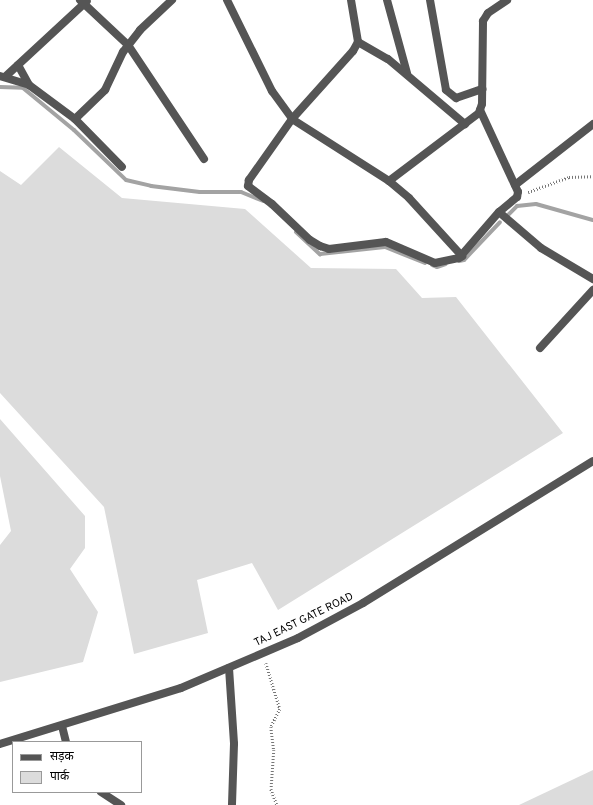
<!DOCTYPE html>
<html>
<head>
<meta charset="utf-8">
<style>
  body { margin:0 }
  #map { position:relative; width:593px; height:805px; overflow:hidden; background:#fff; font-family:Overpass,"Noto Sans Devanagari",sans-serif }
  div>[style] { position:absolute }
  .green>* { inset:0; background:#dcdcdc }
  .stream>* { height:4px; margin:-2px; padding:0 2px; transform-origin:2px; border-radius:2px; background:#a3a3a3 }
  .path>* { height:2.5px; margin-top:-1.25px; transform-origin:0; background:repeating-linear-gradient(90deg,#777 0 1px,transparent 0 3px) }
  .pedestrian>* { height:8px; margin:-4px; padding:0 4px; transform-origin:4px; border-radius:4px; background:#555 }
  .minor>* { height:8px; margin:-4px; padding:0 4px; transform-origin:4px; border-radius:4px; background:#555 }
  span { translate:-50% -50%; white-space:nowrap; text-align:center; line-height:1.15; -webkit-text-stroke:3px #fff; paint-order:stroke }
  .street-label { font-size:11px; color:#000 }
  .legend { position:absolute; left:12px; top:741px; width:130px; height:52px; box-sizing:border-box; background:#fff; border:1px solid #999; margin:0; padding:5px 7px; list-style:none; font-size:12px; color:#000 }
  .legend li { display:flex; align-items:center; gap:8px; height:20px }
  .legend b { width:20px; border:1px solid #999 }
</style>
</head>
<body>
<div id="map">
  <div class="green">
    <div style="clip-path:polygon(59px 147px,122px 198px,245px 209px,311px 268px,396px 269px,422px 298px,456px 297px,563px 433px,278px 610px,252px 563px,197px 580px,208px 633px,134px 654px,104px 507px,0 393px,0 171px,21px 185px)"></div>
    <div style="clip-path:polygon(0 419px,85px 516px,85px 548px,70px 569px,98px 612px,83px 662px,0 682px,0 545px,11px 531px,0 476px)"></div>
    <div style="clip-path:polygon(593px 770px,593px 805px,519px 805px)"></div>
  </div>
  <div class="stream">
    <div style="left:0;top:87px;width:23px;rotate:2deg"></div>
    <div style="left:23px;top:88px;width:66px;rotate:39.5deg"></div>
    <div style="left:74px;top:130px;width:72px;rotate:43.9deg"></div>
    <div style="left:126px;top:180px;width:26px;rotate:13deg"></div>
    <div style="left:151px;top:186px;width:49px;rotate:7deg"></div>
    <div style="left:200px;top:192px;width:41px"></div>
    <div style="left:241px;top:192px;width:24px;rotate:22deg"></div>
    <div style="left:508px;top:215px;width:13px;rotate:-45deg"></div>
    <div style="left:517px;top:206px;width:19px;rotate:-6deg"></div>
    <div style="left:536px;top:204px;width:59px;rotate:15.7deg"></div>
    <div style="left:296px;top:232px;width:33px;rotate:43deg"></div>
    <div style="left:320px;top:254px;width:65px;rotate:-6.1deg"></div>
    <div style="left:385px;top:247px;width:43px;rotate:21.8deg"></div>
    <div style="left:459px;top:261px;width:5px;rotate:-11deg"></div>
    <div style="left:464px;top:260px;width:52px;rotate:-46.5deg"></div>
    <div style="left:432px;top:265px;width:5px;rotate:22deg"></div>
    <div style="left:437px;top:267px;width:9px;rotate:-18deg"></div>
  </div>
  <div class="path">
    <div style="left:528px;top:192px;width:44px;rotate:-20.1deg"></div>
    <div style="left:569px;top:177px;width:24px;rotate:-2deg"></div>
    <div style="left:266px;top:663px;width:48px;rotate:73.1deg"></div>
    <div style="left:280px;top:709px;width:20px;rotate:117deg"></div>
    <div style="left:271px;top:727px;width:23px;rotate:83deg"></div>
    <div style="left:274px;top:750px;width:39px;rotate:94deg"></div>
    <div style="left:271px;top:789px;width:17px;rotate:69deg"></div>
  </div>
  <div class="pedestrian">
    <div style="left:0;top:744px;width:189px;rotate:-17.2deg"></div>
    <div style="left:181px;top:688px;width:127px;rotate:-23.1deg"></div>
    <div style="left:298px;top:638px;width:74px;rotate:-28.3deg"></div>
    <div style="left:363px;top:603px;width:270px;rotate:-31.7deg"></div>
  </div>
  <div class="minor">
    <div style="left:80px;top:0;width:66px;rotate:43.2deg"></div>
    <div style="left:128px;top:45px;width:137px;rotate:56.3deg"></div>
    <div style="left:227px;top:0;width:102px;rotate:63.7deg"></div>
    <div style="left:272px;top:91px;width:34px;rotate:54deg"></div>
    <div style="left:292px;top:119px;width:115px;rotate:32.6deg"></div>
    <div style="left:389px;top:181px;width:26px;rotate:40deg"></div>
    <div style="left:409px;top:198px;width:79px;rotate:47.6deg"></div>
    <div style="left:351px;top:0;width:43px;rotate:80.5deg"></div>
    <div style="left:358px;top:42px;width:10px;rotate:119deg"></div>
    <div style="left:353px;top:51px;width:91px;rotate:131.9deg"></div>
    <div style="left:292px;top:119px;width:75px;rotate:125.2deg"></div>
    <div style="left:249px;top:180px;width:6px;rotate:99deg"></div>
    <div style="left:248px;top:186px;width:30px;rotate:37deg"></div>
    <div style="left:272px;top:204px;width:52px;rotate:43.5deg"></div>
    <div style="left:310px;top:240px;width:12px;rotate:31deg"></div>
    <div style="left:320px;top:246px;width:9px;rotate:18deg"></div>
    <div style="left:329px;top:249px;width:57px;rotate:-7deg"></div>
    <div style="left:386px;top:242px;width:53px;rotate:23.2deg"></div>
    <div style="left:435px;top:263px;width:25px;rotate:-12deg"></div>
    <div style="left:459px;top:258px;width:61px;rotate:-49deg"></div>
    <div style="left:387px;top:0;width:76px;rotate:74.7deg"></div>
    <div style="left:430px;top:0;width:91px;rotate:79.9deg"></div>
    <div style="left:446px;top:90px;width:13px;rotate:39deg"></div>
    <div style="left:456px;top:98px;width:28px;rotate:-19deg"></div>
    <div style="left:358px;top:42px;width:34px;rotate:30deg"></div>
    <div style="left:388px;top:59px;width:101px;rotate:40.2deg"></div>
    <div style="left:18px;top:65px;width:23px;rotate:61deg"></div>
    <div style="left:0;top:76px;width:30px;rotate:17deg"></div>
    <div style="left:29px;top:85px;width:57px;rotate:36.5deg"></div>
    <div style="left:75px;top:119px;width:67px;rotate:45.6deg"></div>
    <div style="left:6px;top:76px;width:110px;rotate:-42.8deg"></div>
    <div style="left:480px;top:110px;width:90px;rotate:65.1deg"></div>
    <div style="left:518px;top:192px;width:5px;rotate:101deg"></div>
    <div style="left:517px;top:197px;width:23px;rotate:140deg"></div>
    <div style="left:499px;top:212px;width:55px;rotate:40.6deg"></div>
    <div style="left:541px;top:248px;width:61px;rotate:30.8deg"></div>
    <div style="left:75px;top:119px;width:42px;rotate:-44deg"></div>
    <div style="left:105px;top:90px;width:42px;rotate:-64.7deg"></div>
    <div style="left:123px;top:52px;width:28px;rotate:-52deg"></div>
    <div style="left:140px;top:30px;width:44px;rotate:-43.2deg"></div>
    <div style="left:389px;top:181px;width:113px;rotate:-37.1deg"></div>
    <div style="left:479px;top:113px;width:9px;rotate:-72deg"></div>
    <div style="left:482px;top:104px;width:83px;rotate:-89.3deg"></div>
    <div style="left:483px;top:21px;width:9px;rotate:-58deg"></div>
    <div style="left:488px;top:13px;width:23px;rotate:-34deg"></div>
    <div style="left:515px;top:185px;width:99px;rotate:-38deg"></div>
    <div style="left:540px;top:348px;width:79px;rotate:-47.6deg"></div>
    <div style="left:229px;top:668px;width:76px;rotate:86.2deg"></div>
    <div style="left:234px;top:744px;width:61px;rotate:91.9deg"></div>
    <div style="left:62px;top:726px;width:16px;rotate:76deg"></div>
    <div style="left:101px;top:792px;width:24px;rotate:33deg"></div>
  </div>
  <div class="street-label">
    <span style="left:304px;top:620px;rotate:-26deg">TAJ EAST GATE ROAD</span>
  </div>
  <ul class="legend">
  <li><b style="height:5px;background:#555"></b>सड़क</li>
  <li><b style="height:11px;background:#dcdcdc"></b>पार्क</li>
  </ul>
</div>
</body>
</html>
